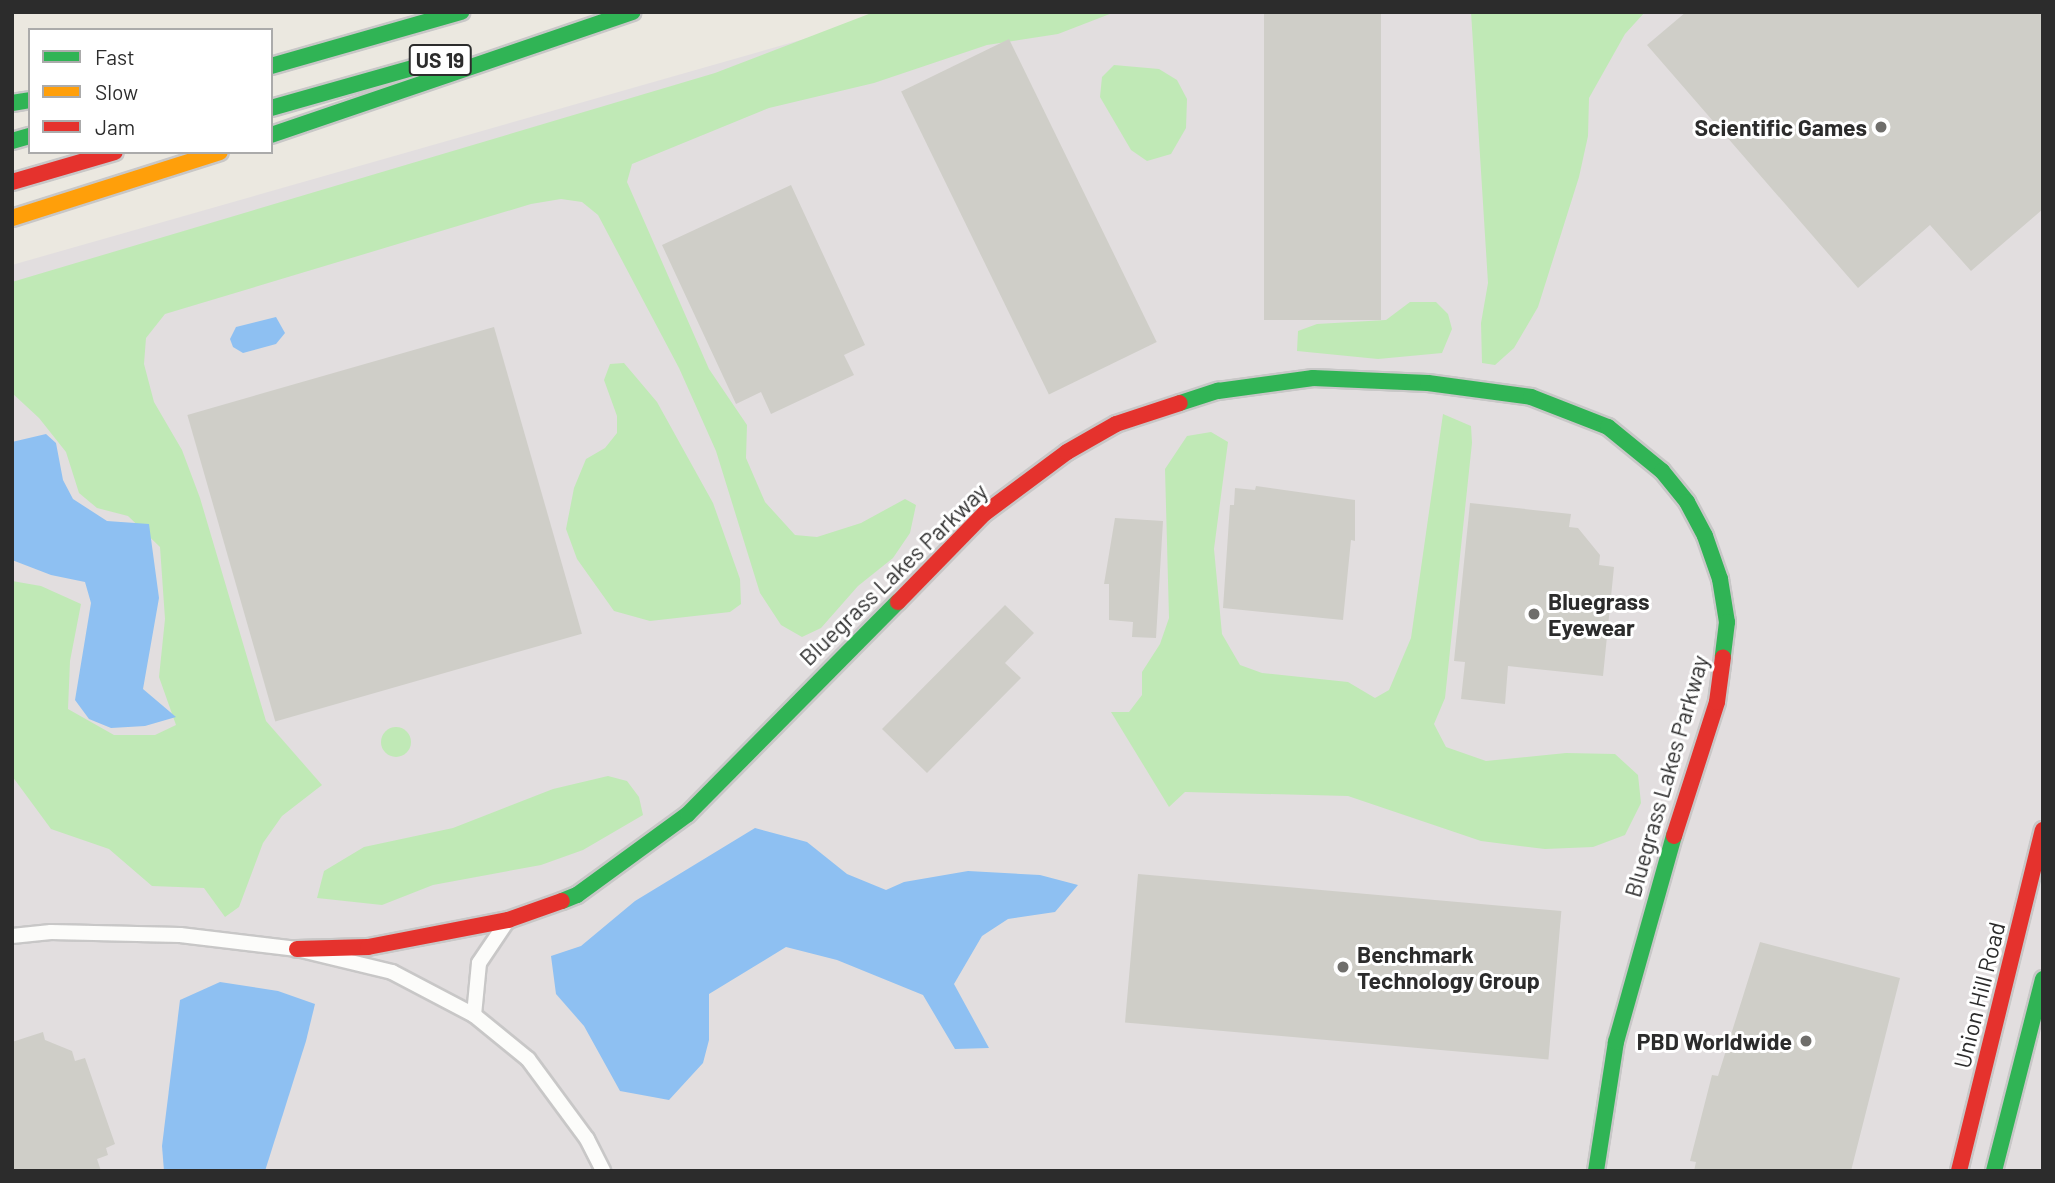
<!DOCTYPE html>
<html>
<head>
<meta charset="utf-8">
<style>
  body { margin:0 }
  #map { position:relative; width:2055px; height:1183px; overflow:hidden; background:#ebe8e0; font-family:Barlow,sans-serif }
  div>[style] { position:absolute }
  .industrial>* { inset:0; background:#e2dedf }
  .green>* { inset:0; background:#c0e9b6 }
  .round { border-radius:50% }
  .water>* { inset:0; background:#8ec0f2 }
  .building>* { inset:0; background:#cfcec8; transform-origin:0 0 }
  .roads { filter:drop-shadow(2px 0 #c8c7c7) drop-shadow(-2px 0 #c8c7c7) drop-shadow(0 2px #c8c7c7) drop-shadow(0 -2px #c8c7c7) }
  .street>* { height:14px; margin:-7px; padding:0 7px; transform-origin:7px; border-radius:7px; background:#fcfcfa }
  .fast>* { height:16px; margin:-8px; padding:0 8px; transform-origin:8px; border-radius:8px; background:#30b455 }
  .slow>* { height:16px; margin:-8px; padding:0 8px; transform-origin:8px; border-radius:8px; background:#ff9f0a }
  .jam>* { height:16px; margin:-8px; padding:0 8px; transform-origin:8px; border-radius:8px; background:#e5322d }
  .dots>* { width:19px; height:19px; translate:-50% -50%; box-sizing:border-box; border:4px solid #fff; border-radius:50% }
  span { translate:-50% -50%; white-space:nowrap; text-align:center; line-height:1.15; -webkit-text-stroke:6px #fff; paint-order:stroke }
  .shield-label span { padding:2px 5px; background:#fff; border:2px solid; border-radius:5px; -webkit-text-stroke-width:0 }
  .shield-label { font-size:21px; color:#2c2c2c; font-weight:700 }
  .poi-label { font-size:23px; color:#2c2c2c; font-weight:700 }
  .right { translate:-100% -50%; text-align:right }
  .left { translate:0 -50%; text-align:left }
  .street-label { font-size:23px; color:#2c2c2c }
  .frame { position:absolute; inset:0; border:14px solid #2c2c2c; pointer-events:none }
  .legend { position:absolute; left:28px; top:28px; width:245px; height:126px; box-sizing:border-box; background:#fff; border:2px solid #ababab; margin:0; padding:9px 12px; list-style:none; font-size:21px; color:#2c2c2c }
  .legend li { display:flex; align-items:center; gap:14px; height:35px }
  .legend b { width:35px; border:2px solid #ababab }
</style>
</head>
<body>
<div id="map">
  <div class="industrial">
    <div style="clip-path:polygon(899px 12px,2043px 12px,2043px 1171px,12px 1171px,12px 265px)"></div>
  </div>
  <div class="green">
    <div style="clip-path:polygon(874px 12px,1115px 12px,1058px 34px,987px 45px,874px 83px,769px 108px,632px 164px,627px 182px,709px 369px,747px 425px,746px 458px,765px 502px,795px 535px,817px 537px,861px 523px,905px 499px,916px 505px,910px 533px,893px 558px,858px 586px,821px 628px,802px 637px,781px 625px,760px 593px,716px 451px,679px 368px,598px 215px,582px 202px,561px 199px,531px 204px,165px 314px,146px 338px,144px 364px,154px 402px,182px 450px,200px 498px,266px 721px,322px 785px,282px 816px,263px 843px,239px 907px,225px 917px,204px 888px,152px 886px,109px 849px,51px 829px,12px 776px,12px 581px,41px 586px,81px 604px,70px 661px,68px 709px,114px 735px,155px 735px,176px 725px,159px 677px,165px 619px,160px 547px,128px 516px,97px 508px,79px 493px,66px 452px,39px 418px,12px 393px,12px 282px,715px 73px)"></div>
    <div style="clip-path:polygon(1471px 12px,1645px 12px,1625px 34px,1589px 98px,1588px 136px,1579px 177px,1538px 307px,1514px 348px,1495px 365px,1482px 363px,1481px 323px,1488px 283px)"></div>
    <div style="clip-path:polygon(1114px 65px,1159px 69px,1177px 80px,1187px 99px,1186px 128px,1171px 154px,1147px 161px,1131px 150px,1100px 97px,1102px 77px)"></div>
    <div style="clip-path:polygon(1410px 302px,1436px 302px,1448px 314px,1452px 329px,1442px 353px,1378px 359px,1297px 351px,1298px 331px,1317px 324px,1386px 320px)"></div>
    <div style="clip-path:polygon(624px 363px,657px 402px,713px 503px,740px 579px,741px 604px,730px 612px,650px 621px,614px 611px,577px 559px,566px 529px,574px 488px,586px 459px,605px 448px,617px 433px,617px 416px,604px 380px,610px 364px)"></div>
    <div style="clip-path:polygon(1443px 414px,1471px 426px,1472px 443px,1445px 698px,1434px 724px,1446px 747px,1486px 761px,1566px 753px,1615px 754px,1638px 775px,1641px 803px,1625px 835px,1593px 847px,1545px 849px,1481px 841px,1348px 796px,1185px 792px,1169px 807px,1111px 712px,1129px 712px,1142px 695px,1142px 672px,1160px 644px,1169px 618px,1165px 469px,1187px 436px,1211px 432px,1228px 442px,1214px 549px,1222px 634px,1240px 665px,1262px 673px,1348px 682px,1375px 698px,1389px 690px,1411px 638px)"></div>
    <div class="round" style="left:381px;top:727px;width:30px;height:30px"></div>
    <div style="clip-path:polygon(608px 776px,627px 781px,639px 797px,643px 815px,583px 850px,541px 865px,433px 885px,382px 905px,317px 898px,324px 871px,364px 847px,453px 828px,553px 789px)"></div>
  </div>
  <div class="water">
    <div style="clip-path:polygon(276px 317px,285px 333px,276px 344px,243px 353px,233px 347px,230px 339px,236px 327px)"></div>
    <div style="clip-path:polygon(46px 434px,56px 443px,63px 480px,73px 499px,107px 521px,149px 524px,159px 598px,143px 689px,176px 717px,145px 726px,111px 728px,89px 719px,75px 700px,91px 603px,85px 582px,51px 575px,12px 560px,12px 442px)"></div>
    <div style="clip-path:polygon(755px 828px,807px 842px,847px 874px,886px 890px,904px 882px,968px 871px,1040px 875px,1078px 885px,1055px 912px,1008px 919px,982px 936px,954px 984px,989px 1048px,955px 1049px,923px 995px,837px 960px,786px 947px,709px 994px,709px 1040px,703px 1063px,669px 1100px,620px 1091px,584px 1026px,556px 994px,551px 956px,581px 946px,635px 901px)"></div>
    <div style="clip-path:polygon(220px 982px,278px 991px,315px 1004px,306px 1041px,265px 1171px,164px 1171px,162px 1146px,180px 1000px)"></div>
  </div>
  <div class="building">
    <div style="left:1264px;top:12px;width:117px;height:308px"></div>
    <div style="clip-path:polygon(1686px 12px,2043px 12px,2043px 209px,1971px 271px,1930px 225px,1858px 288px,1647px 45px)"></div>
    <div style="left:1009px;top:39px;width:337px;height:120px;rotate:64deg"></div>
    <div style="clip-path:polygon(791px 185px,865px 345px,844px 355px,854px 375px,771px 414px,761px 392px,736px 404px,662px 245px)"></div>
    <div style="left:494px;top:327px;width:319px;height:319px;rotate:74deg"></div>
    <div style="clip-path:polygon(1256px 486px,1355px 500px,1355px 541px,1351px 540px,1343px 620px,1223px 608px,1230px 505px,1234px 505px,1235px 488px,1255px 490px)"></div>
    <div style="clip-path:polygon(1470px 503px,1571px 514px,1569px 527px,1578px 528px,1600px 555px,1599px 565px,1614px 567px,1603px 676px,1508px 666px,1505px 704px,1461px 699px,1465px 662px,1454px 661px)"></div>
    <div style="clip-path:polygon(1115px 518px,1163px 521px,1156px 638px,1132px 637px,1133px 622px,1109px 620px,1109px 584px,1104px 584px)"></div>
    <div style="clip-path:polygon(1005px 605px,1034px 633px,1005px 663px,1021px 678px,927px 773px,882px 729px)"></div>
    <div style="left:1138px;top:874px;width:425px;height:149px;rotate:5deg"></div>
    <div style="clip-path:polygon(1760px 942px,1900px 978px,1851px 1171px,1694px 1171px,1696px 1162px,1690px 1161px,1712px 1075px,1718px 1076px)"></div>
    <div style="clip-path:polygon(43px 1032px,45px 1040px,72px 1051px,75px 1061px,85px 1058px,115px 1144px,106px 1148px,108px 1155px,97px 1159px,101px 1171px,12px 1171px,12px 1042px)"></div>
  </div>
  <div class="roads">
    <div class="street">
      <div style="left:12px;top:936px;width:39px;rotate:-6deg"></div>
      <div style="left:51px;top:932px;width:129px;rotate:1.3deg"></div>
      <div style="left:180px;top:935px;width:118px;rotate:6.8deg"></div>
      <div style="left:297px;top:949px;width:98px;rotate:13.6deg"></div>
      <div style="left:392px;top:972px;width:93px;rotate:27.7deg"></div>
      <div style="left:474px;top:1015px;width:70px;rotate:39.2deg"></div>
      <div style="left:528px;top:1059px;width:99px;rotate:53.6deg"></div>
      <div style="left:587px;top:1139px;width:36px;rotate:63deg"></div>
      <div style="left:474px;top:1015px;width:52px;rotate:-84.5deg"></div>
      <div style="left:479px;top:963px;width:52px;rotate:-56deg"></div>
    </div>
    <div class="fast">
      <div style="left:271px;top:66px;width:198px;rotate:-15.9deg"></div>
      <div style="left:12px;top:103px;width:18px;rotate:-9deg"></div>
      <div style="left:271px;top:108px;width:198px;rotate:-15.8deg"></div>
      <div style="left:271px;top:135px;width:382px;rotate:-18.8deg"></div>
      <div style="left:12px;top:141px;width:19px;rotate:-16deg"></div>
      <div style="left:1180px;top:403px;width:40px;rotate:-18deg"></div>
      <div style="left:1218px;top:391px;width:96px;rotate:-7.8deg"></div>
      <div style="left:1313px;top:378px;width:115px;rotate:2.5deg"></div>
      <div style="left:1428px;top:383px;width:104px;rotate:7.7deg"></div>
      <div style="left:1531px;top:397px;width:83px;rotate:21.3deg"></div>
      <div style="left:1608px;top:427px;width:70px;rotate:39.2deg"></div>
      <div style="left:1662px;top:471px;width:40px;rotate:51deg"></div>
      <div style="left:1687px;top:502px;width:38px;rotate:62deg"></div>
      <div style="left:1705px;top:536px;width:46px;rotate:70.8deg"></div>
      <div style="left:1720px;top:579px;width:44px;rotate:80.8deg"></div>
      <div style="left:1727px;top:622px;width:35px;rotate:97deg"></div>
      <div style="left:562px;top:901px;width:16px;rotate:-22deg"></div>
      <div style="left:577px;top:895px;width:137px;rotate:-36.1deg"></div>
      <div style="left:688px;top:814px;width:298px;rotate:-45.3deg"></div>
      <div style="left:1596px;top:1171px;width:131px;rotate:-81.2deg"></div>
      <div style="left:1616px;top:1042px;width:214px;rotate:-74.3deg"></div>
      <div style="left:1994px;top:1171px;width:198px;rotate:-75.7deg"></div>
    </div>
    <div class="slow">
      <div style="left:12px;top:218px;width:218px;rotate:-17.6deg"></div>
    </div>
    <div class="jam">
      <div style="left:12px;top:182px;width:107px;rotate:-16.2deg"></div>
      <div style="left:898px;top:602px;width:124px;rotate:-45.7deg"></div>
      <div style="left:985px;top:513px;width:102px;rotate:-36.6deg"></div>
      <div style="left:1067px;top:452px;width:56px;rotate:-29.7deg"></div>
      <div style="left:1116px;top:424px;width:67px;rotate:-18.2deg"></div>
      <div style="left:1674px;top:836px;width:141px;rotate:-72.2deg"></div>
      <div style="left:1717px;top:702px;width:45px;rotate:-82.4deg"></div>
      <div style="left:297px;top:949px;width:71px;rotate:-1.6deg"></div>
      <div style="left:368px;top:947px;width:143px;rotate:-10.9deg"></div>
      <div style="left:508px;top:920px;width:57px;rotate:-19.4deg"></div>
      <div style="left:1959px;top:1171px;width:351px;rotate:-76.2deg"></div>
    </div>
  </div>
  <div class="dots">
    <div style="left:1881px;top:127px;background:#6f6e6b"></div>
    <div style="left:1534px;top:614px;background:#6f6e6b"></div>
    <div style="left:1343px;top:967px;background:#6f6e6b"></div>
    <div style="left:1806px;top:1041px;background:#6f6e6b"></div>
  </div>
  <div class="shield-label">
    <span style="left:440px;top:60px">US 19</span>
  </div>
  <div class="poi-label">
    <span class="right" style="left:1867px;top:127px">Scientific Games</span>
    <span class="left" style="left:1548px;top:614px">Bluegrass<br>Eyewear</span>
    <span class="left" style="left:1357px;top:967px">Benchmark<br>Technology Group</span>
    <span class="right" style="left:1792px;top:1041px">PBD Worldwide</span>
  </div>
  <div class="street-label">
    <span style="left:893px;top:574px;rotate:-44deg">Bluegrass Lakes Parkway</span>
    <span style="left:1666px;top:776px;rotate:-74deg">Bluegrass Lakes Parkway</span>
    <span style="left:1979px;top:995px;rotate:-76deg">Union Hill Road</span>
  </div>
  <div class="frame"></div>
  <ul class="legend">
  <li><b style="height:9px;background:#30b455"></b>Fast</li>
  <li><b style="height:9px;background:#ff9f0a"></b>Slow</li>
  <li><b style="height:9px;background:#e5322d"></b>Jam</li>
  </ul>
</div>
</body>
</html>
